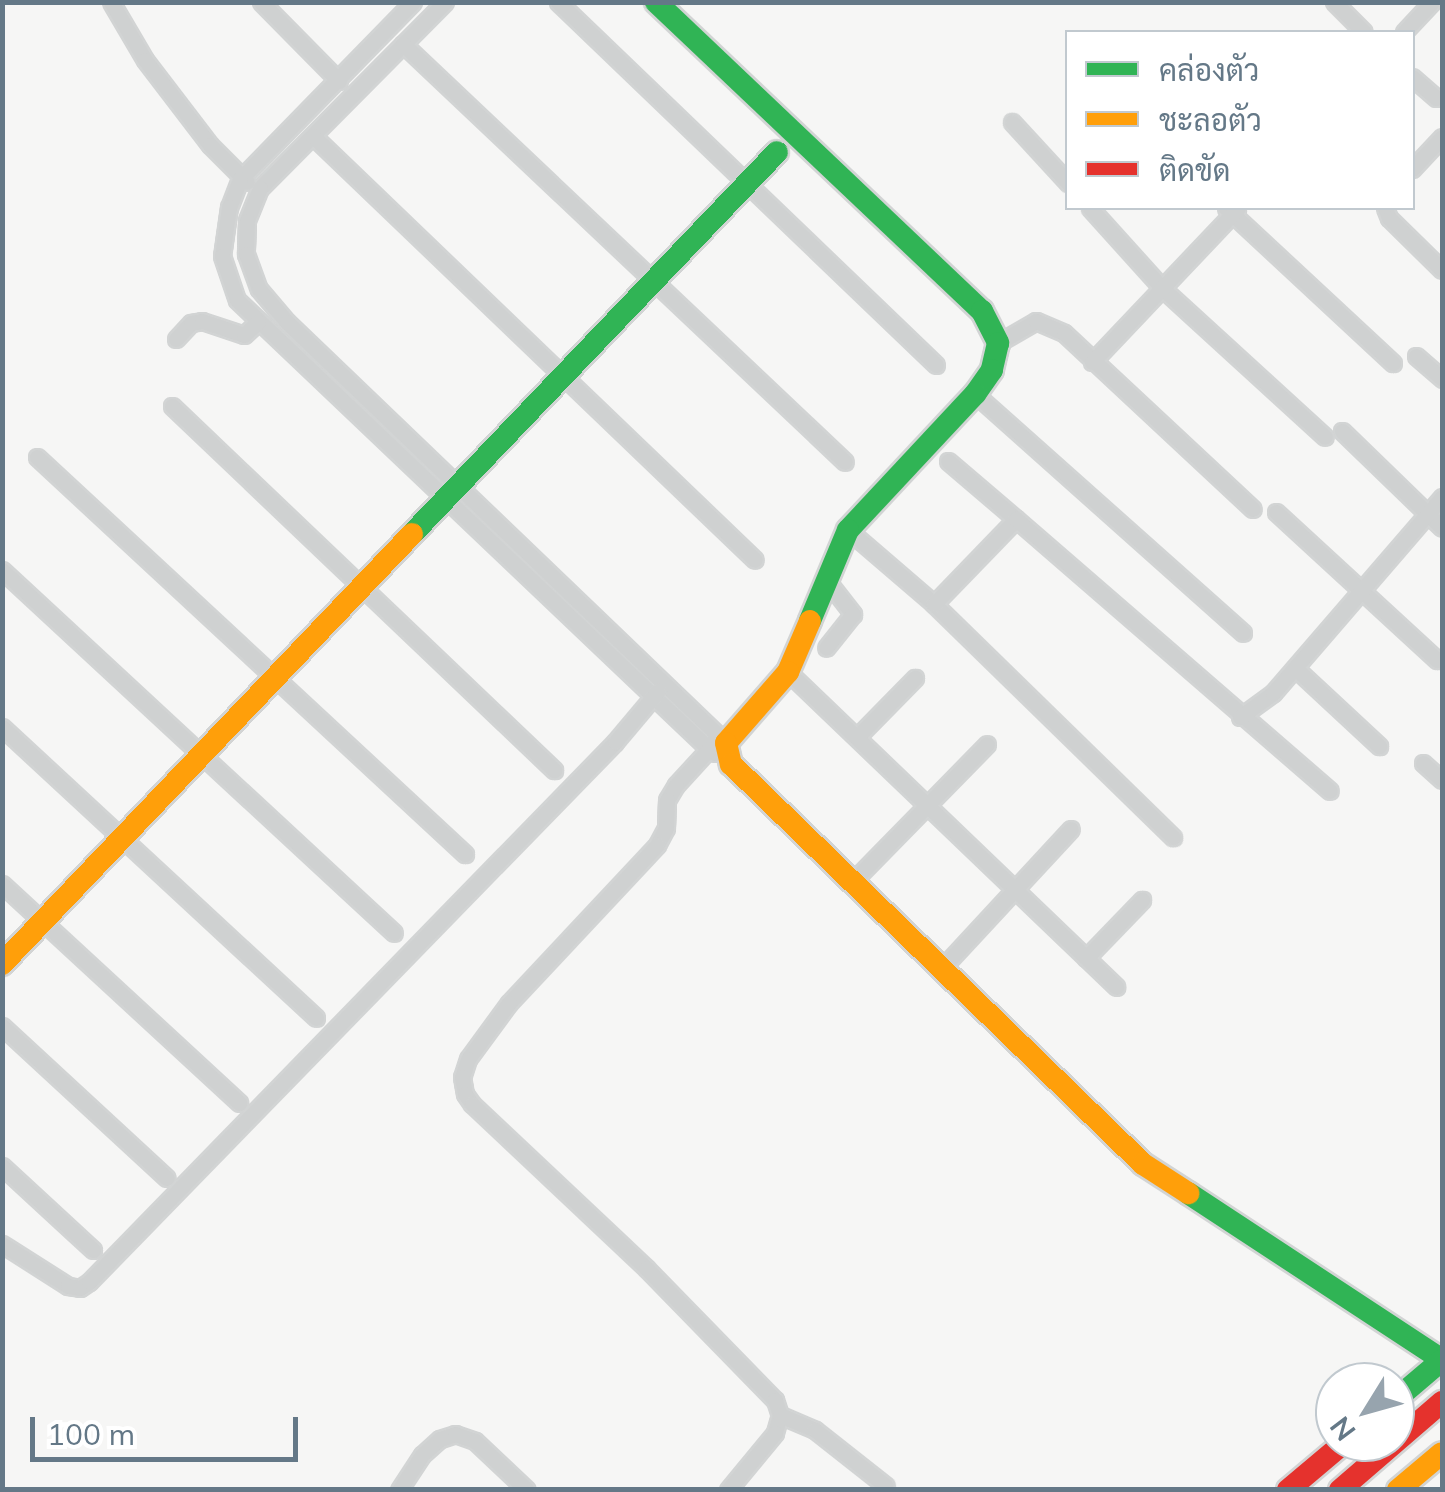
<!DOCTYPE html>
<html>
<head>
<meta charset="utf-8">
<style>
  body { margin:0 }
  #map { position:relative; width:1445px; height:1492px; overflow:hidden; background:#f6f6f5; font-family:Mulish,Sarabun,sans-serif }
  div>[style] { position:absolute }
  .roads { filter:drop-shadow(2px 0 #d2d4d4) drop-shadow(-2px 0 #d2d4d4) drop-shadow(0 2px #d2d4d4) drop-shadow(0 -2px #d2d4d4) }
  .street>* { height:15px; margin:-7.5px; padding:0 7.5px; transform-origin:7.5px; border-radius:7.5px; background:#cfd1d1 }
  .fast>* { height:22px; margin:-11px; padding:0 11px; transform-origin:11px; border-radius:11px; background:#30b455 }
  .slow>* { height:22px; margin:-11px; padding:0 11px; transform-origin:11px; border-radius:11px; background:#ff9f0a }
  .jam>* { height:22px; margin:-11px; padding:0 11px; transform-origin:11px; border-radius:11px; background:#e5322d }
  span { translate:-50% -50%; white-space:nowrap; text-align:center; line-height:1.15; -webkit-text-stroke:10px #fff; paint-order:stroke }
  .frame { position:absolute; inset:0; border:5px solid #647887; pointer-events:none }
  .legend { position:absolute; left:1065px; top:30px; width:350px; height:180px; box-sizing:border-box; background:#fff; border:2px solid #c1c9cf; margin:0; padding:12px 18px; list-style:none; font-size:30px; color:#647887 }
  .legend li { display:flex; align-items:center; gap:20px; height:50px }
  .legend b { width:50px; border:2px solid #c1c9cf }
  .north { position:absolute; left:1315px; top:1362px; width:100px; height:100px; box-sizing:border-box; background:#fff; border:2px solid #c1c9cf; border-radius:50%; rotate:233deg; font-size:28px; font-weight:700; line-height:40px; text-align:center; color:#647887 }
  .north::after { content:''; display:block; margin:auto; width:35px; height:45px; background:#97a4ae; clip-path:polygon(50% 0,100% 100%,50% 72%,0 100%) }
  .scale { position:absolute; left:30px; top:1417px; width:268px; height:45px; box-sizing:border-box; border:5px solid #647887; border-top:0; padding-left:12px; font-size:30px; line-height:35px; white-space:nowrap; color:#647887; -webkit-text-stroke:8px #fff; paint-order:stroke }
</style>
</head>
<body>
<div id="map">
  <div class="roads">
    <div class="street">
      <div style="left:111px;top:2px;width:67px;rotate:59.6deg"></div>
      <div style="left:145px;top:60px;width:107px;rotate:52.6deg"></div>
      <div style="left:210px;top:145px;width:52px;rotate:45deg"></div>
      <div style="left:261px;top:2px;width:111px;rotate:45.4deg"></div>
      <div style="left:413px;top:2px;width:248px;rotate:134.3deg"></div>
      <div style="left:240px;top:179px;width:30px;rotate:111deg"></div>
      <div style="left:229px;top:207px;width:49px;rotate:98.1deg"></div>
      <div style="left:222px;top:256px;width:46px;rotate:71.2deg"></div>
      <div style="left:237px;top:300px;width:651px;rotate:43.57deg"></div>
      <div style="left:709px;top:749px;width:17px;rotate:-57deg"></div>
      <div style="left:445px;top:2px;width:262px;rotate:134.8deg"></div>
      <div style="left:260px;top:188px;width:35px;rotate:112deg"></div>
      <div style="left:247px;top:221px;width:33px;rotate:92deg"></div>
      <div style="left:246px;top:254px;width:37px;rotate:70deg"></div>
      <div style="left:259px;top:289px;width:43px;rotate:49.7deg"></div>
      <div style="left:287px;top:322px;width:604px;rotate:43.79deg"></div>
      <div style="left:558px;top:2px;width:524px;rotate:43.84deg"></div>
      <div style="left:1334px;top:2px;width:42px;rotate:45deg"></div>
      <div style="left:1404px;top:32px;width:41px;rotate:-47deg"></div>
      <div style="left:403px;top:44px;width:608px;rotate:43.4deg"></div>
      <div style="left:1412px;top:77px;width:32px;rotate:41deg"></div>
      <div style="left:1012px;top:122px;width:83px;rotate:47.4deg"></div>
      <div style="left:313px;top:136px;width:612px;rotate:43.81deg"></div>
      <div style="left:1412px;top:169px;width:44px;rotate:-46.8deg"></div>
      <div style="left:1090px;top:208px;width:109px;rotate:48deg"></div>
      <div style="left:1163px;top:289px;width:219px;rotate:42.4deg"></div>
      <div style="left:1226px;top:208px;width:228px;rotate:42.9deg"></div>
      <div style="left:1385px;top:208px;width:11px;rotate:68deg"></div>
      <div style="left:1389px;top:218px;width:74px;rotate:44.5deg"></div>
      <div style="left:176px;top:339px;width:22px;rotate:-47deg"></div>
      <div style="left:191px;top:323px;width:11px;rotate:-10deg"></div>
      <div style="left:202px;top:321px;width:44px;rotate:18.4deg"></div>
      <div style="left:244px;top:335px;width:19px;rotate:-43deg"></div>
      <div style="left:998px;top:343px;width:44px;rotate:-30.1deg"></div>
      <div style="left:1036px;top:321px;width:30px;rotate:23deg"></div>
      <div style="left:1064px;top:333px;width:258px;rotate:43deg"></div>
      <div style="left:1416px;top:356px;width:35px;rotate:41deg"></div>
      <div style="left:1092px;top:362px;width:211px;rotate:-46.5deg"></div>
      <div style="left:975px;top:394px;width:359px;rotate:41.7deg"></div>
      <div style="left:172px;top:406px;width:528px;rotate:43.62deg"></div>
      <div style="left:1342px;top:431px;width:139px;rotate:44.1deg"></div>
      <div style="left:37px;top:457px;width:584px;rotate:42.85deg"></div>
      <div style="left:948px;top:461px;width:89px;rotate:40.5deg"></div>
      <div style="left:1276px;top:512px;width:219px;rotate:42.6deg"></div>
      <div style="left:848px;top:530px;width:113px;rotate:40.7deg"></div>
      <div style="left:934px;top:604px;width:334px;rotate:44.3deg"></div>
      <div style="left:2px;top:570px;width:534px;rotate:42.8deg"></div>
      <div style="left:825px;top:578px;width:46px;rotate:52.1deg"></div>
      <div style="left:853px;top:614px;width:43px;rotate:128.5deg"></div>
      <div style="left:934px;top:604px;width:118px;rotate:-46deg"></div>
      <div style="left:1016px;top:519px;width:415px;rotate:40.9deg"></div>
      <div style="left:1295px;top:668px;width:115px;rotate:42.9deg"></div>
      <div style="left:788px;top:672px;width:455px;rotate:43.8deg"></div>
      <div style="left:1240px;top:717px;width:41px;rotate:-36deg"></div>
      <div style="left:1273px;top:693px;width:259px;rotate:-49.2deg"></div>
      <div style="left:2px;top:727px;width:428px;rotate:42.8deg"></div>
      <div style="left:857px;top:737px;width:83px;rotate:-45.5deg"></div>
      <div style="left:715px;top:753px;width:7px;rotate:-146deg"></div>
      <div style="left:709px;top:749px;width:49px;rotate:132.5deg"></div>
      <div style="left:676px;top:785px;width:17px;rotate:121deg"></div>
      <div style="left:667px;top:800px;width:28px;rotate:92deg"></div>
      <div style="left:666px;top:828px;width:19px;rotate:118deg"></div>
      <div style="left:657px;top:845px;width:216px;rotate:133.1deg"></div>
      <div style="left:509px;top:1003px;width:69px;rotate:126.2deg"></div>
      <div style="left:468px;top:1059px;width:19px;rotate:108deg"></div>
      <div style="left:462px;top:1077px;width:17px;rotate:80deg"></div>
      <div style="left:465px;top:1094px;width:12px;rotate:55deg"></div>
      <div style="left:472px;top:1104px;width:239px;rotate:43.3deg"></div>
      <div style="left:646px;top:1268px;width:185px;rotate:45.7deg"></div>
      <div style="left:775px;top:1400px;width:16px;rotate:72deg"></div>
      <div style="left:780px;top:1415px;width:19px;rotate:106deg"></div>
      <div style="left:775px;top:1433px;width:74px;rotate:129.5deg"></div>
      <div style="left:1423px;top:763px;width:25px;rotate:42deg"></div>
      <div style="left:854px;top:880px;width:190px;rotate:-45.6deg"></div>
      <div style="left:2px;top:884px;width:323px;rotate:42.7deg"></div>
      <div style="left:1086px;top:958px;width:81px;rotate:-46deg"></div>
      <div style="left:943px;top:967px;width:188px;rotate:-47.2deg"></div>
      <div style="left:2px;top:1026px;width:224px;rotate:42.7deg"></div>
      <div style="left:2px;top:1166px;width:124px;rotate:42.7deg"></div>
      <div style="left:2px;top:1244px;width:78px;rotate:32.5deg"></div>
      <div style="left:68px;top:1286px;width:12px;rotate:9deg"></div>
      <div style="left:80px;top:1288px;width:11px;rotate:-34deg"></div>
      <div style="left:89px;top:1282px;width:754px;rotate:-45.75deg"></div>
      <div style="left:615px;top:742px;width:67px;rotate:-49.9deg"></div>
      <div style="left:780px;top:1415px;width:38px;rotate:23deg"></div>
      <div style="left:815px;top:1430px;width:90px;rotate:38.3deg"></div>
      <div style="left:399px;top:1490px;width:42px;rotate:-56.7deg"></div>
      <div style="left:422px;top:1455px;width:24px;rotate:-42deg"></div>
      <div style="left:440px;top:1439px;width:16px;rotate:-18deg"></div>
      <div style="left:455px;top:1434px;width:21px;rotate:19deg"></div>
      <div style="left:475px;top:1441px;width:71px;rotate:43.3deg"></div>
    </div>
    <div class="fast">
      <div style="left:656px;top:2px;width:449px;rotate:43.5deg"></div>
      <div style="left:982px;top:311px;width:36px;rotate:63deg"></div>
      <div style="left:998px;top:343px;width:28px;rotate:103deg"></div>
      <div style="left:992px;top:370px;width:29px;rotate:125deg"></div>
      <div style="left:975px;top:394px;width:186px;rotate:133deg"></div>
      <div style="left:848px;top:530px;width:99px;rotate:112.7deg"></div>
      <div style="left:412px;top:534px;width:528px;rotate:-46.3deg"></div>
      <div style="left:1188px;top:1193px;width:304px;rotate:33.3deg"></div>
      <div style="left:1395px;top:1400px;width:62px;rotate:-40.4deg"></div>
    </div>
    <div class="slow">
      <div style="left:810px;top:621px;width:56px;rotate:113.3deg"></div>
      <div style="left:788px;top:672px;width:94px;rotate:131.1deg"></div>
      <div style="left:726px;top:743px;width:22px;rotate:77deg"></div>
      <div style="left:731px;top:764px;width:574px;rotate:44.15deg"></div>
      <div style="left:1143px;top:1164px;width:54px;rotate:32.8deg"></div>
      <div style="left:2px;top:964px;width:594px;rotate:-46.36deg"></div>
      <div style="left:1398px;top:1490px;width:57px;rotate:-40.1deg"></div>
    </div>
    <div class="jam">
      <div style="left:1288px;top:1490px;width:75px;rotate:-40.1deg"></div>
      <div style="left:1340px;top:1490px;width:135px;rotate:-40.8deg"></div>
    </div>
  </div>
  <div class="frame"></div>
  <ul class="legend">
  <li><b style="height:12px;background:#30b455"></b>คล่องตัว</li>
  <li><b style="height:12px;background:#ff9f0a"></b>ชะลอตัว</li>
  <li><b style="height:12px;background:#e5322d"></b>ติดขัด</li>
  </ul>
  <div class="north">N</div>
  <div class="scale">100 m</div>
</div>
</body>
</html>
